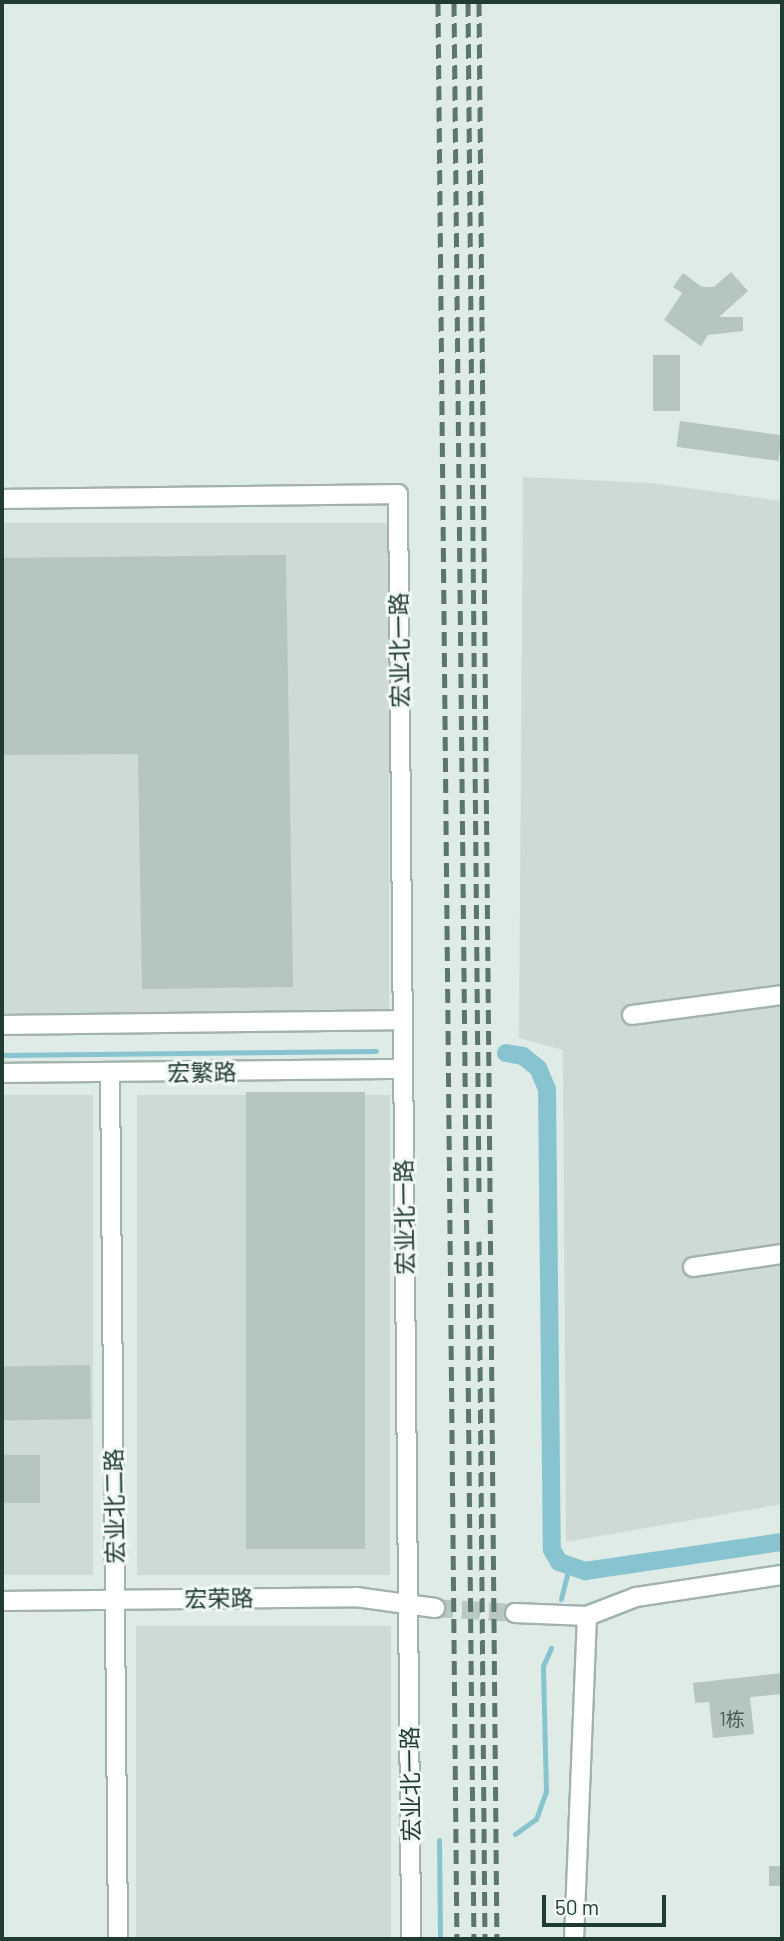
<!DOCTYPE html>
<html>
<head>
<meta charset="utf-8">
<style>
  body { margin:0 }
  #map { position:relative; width:784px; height:1941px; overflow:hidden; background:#dfebe6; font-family:Barlow,"Noto Sans SC",sans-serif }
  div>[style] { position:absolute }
  .built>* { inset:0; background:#cedad5; transform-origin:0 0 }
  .stream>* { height:5px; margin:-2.5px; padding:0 2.5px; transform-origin:2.5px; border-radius:2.5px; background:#87c4d0 }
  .canal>* { height:18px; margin:-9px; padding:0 9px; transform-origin:9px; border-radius:9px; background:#87c4d0 }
  .building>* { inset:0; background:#b5c5bf; transform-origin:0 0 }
  .minor-tunnel>* { height:18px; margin-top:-9px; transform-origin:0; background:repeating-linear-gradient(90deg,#b9c8c2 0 18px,transparent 0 27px) }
  .roads { filter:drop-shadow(2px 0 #a2b3ad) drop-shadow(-2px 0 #a2b3ad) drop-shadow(0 2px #a2b3ad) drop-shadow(0 -2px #a2b3ad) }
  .minor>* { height:18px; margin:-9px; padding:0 9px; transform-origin:9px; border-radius:9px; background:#fff }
  .rail>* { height:5px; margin-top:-2.5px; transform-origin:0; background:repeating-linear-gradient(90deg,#5a766f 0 14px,transparent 0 21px) }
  span { translate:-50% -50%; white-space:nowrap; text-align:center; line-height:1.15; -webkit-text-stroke:6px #f0f7f4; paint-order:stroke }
  .number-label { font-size:19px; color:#455e57 }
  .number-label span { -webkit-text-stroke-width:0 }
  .street-label { font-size:23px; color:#203b34 }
  .frame { position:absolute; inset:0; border:4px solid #203b34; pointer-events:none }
  .scale { position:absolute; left:542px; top:1895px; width:124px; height:32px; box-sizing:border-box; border:4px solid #203b34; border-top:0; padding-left:9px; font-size:21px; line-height:24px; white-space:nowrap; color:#203b34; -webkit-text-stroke:5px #f0f7f4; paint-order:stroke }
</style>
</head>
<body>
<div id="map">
  <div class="built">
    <div style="clip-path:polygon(523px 477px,651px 483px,782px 501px,782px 1504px,566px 1542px,563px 1050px,519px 1038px)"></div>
    <div style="left:2px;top:523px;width:387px;height:490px"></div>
    <div style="left:2px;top:1095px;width:91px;height:480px"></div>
    <div style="left:137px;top:1095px;width:253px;height:480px"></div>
    <div style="left:136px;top:1626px;width:255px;height:313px"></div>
  </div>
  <div class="stream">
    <div style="left:2px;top:1055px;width:374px;rotate:-0.6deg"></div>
    <div style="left:561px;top:1599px;width:32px;rotate:-76deg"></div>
    <div style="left:515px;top:1834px;width:26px;rotate:-36deg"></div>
    <div style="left:536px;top:1819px;width:29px;rotate:-70deg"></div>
    <div style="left:546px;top:1792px;width:126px;rotate:-91.4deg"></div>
    <div style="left:543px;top:1666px;width:20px;rotate:-66deg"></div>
    <div style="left:439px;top:1840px;width:99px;rotate:89.4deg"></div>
  </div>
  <div class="canal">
    <div style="left:506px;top:1053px;width:17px;rotate:10deg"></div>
    <div style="left:523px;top:1056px;width:19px;rotate:39deg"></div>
    <div style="left:538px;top:1068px;width:23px;rotate:67deg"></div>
    <div style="left:547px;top:1089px;width:461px;rotate:89.4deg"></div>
    <div style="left:552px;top:1550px;width:14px;rotate:60deg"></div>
    <div style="left:559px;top:1562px;width:28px;rotate:19deg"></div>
    <div style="left:585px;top:1571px;width:199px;rotate:-8.4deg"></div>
  </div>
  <div class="building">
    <div style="clip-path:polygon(731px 272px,748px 291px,719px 317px,743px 317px,743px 331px,708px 335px,701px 346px,664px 320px,682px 293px,673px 287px,683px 273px,702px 287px,714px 287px)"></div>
    <div style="left:653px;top:355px;width:27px;height:56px"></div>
    <div style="left:680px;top:421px;width:103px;height:26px;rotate:8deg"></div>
    <div style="clip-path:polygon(286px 555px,293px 987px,142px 989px,138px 754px,2px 755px,2px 558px)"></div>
    <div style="left:246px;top:1092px;width:119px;height:457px"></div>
    <div style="left:90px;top:1365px;width:54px;height:88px;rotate:89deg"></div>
    <div style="left:2px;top:1455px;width:38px;height:48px"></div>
    <div style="clip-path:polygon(782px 1673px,782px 1694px,750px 1697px,754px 1734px,713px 1738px,709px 1702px,695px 1703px,693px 1683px)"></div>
    <div style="left:769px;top:1866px;width:13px;height:20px"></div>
  </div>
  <div class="minor-tunnel">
    <div style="left:435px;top:1608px;width:80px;rotate:3.6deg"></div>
  </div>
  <div class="roads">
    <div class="minor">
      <div style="left:2px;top:499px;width:396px;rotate:-0.7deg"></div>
      <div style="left:398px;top:494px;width:1445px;rotate:89.48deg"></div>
      <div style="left:632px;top:1015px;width:151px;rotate:-7.6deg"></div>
      <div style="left:2px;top:1025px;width:401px;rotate:-0.7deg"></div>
      <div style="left:110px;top:1072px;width:867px;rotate:89.47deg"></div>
      <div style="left:2px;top:1073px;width:401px;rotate:-0.6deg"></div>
      <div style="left:693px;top:1267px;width:90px;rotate:-8.3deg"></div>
      <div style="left:2px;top:1601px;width:354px;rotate:-0.6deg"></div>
      <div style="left:356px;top:1597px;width:80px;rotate:7.9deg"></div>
      <div style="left:515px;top:1613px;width:72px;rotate:2.4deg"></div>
      <div style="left:587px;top:1616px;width:53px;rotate:-21.2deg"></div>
      <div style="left:636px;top:1597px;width:148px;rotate:-8.6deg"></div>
      <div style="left:574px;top:1939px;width:323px;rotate:-87.7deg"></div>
    </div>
  </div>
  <div class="rail">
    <div style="left:438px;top:2px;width:1937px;rotate:89.44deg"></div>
    <div style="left:454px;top:2px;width:1937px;rotate:89.41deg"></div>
    <div style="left:468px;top:2px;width:1193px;rotate:89.47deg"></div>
    <div style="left:479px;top:2px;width:1937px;rotate:89.47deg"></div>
    <div style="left:479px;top:1241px;width:698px;rotate:89.51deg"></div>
  </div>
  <div class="number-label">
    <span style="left:732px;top:1719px">1栋</span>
  </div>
  <div class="street-label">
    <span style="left:399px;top:650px;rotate:-91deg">宏业北一路</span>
    <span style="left:202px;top:1072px;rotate:-1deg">宏繁路</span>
    <span style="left:404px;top:1217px;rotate:-91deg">宏业北一路</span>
    <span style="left:114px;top:1506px;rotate:-91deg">宏业北二路</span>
    <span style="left:219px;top:1598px;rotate:-1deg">宏荣路</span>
    <span style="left:410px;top:1784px;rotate:-91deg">宏业北一路</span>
  </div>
  <div class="frame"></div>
  <div class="scale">50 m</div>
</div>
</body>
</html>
